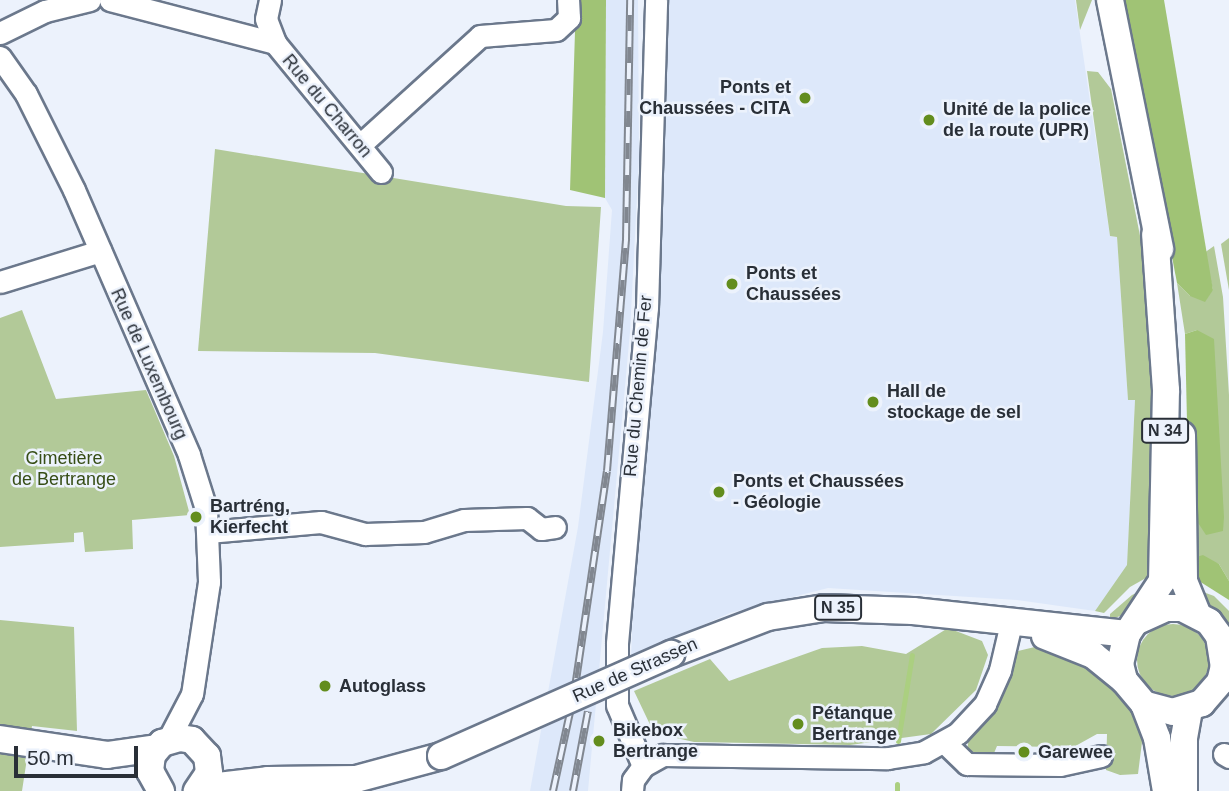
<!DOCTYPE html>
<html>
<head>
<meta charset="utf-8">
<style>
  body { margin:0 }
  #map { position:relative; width:1229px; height:791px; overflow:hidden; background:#ecf2fc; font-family:Arial,sans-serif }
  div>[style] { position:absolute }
  .built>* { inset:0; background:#dde8fa }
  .green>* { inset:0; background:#b2c998 }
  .round { border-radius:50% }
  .forest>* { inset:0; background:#a0c375 }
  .stream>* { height:5px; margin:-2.5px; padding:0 2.5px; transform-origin:2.5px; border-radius:2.5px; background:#abcf80 }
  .roads { filter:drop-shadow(2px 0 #6b788c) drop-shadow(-2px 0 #6b788c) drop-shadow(0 2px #6b788c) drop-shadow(0 -2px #6b788c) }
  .minor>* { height:21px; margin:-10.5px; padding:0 10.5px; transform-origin:10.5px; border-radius:10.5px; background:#fff }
  .major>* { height:26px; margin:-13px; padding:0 13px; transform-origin:13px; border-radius:13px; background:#fff }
  .rail>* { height:8px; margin-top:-4px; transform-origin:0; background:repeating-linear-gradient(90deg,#ecf2fc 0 16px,#818790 0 32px); box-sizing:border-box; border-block:2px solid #818790 }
  .bridges { filter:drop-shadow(2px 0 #6b788c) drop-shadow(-2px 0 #6b788c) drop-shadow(0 2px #6b788c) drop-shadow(0 -2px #6b788c) }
  .major-bridge>* { height:26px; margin:-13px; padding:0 13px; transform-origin:13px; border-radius:13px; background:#fff }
  .dots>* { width:19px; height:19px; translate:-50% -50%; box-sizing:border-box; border:4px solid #ecf2fc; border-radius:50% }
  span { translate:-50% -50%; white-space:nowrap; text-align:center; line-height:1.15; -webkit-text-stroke:5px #ecf2fc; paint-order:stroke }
  .shield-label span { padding:2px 5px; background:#ecf2fc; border:2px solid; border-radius:5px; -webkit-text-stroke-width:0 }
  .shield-label { font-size:16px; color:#292f37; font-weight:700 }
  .poi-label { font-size:18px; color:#292f37; font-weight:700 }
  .right { translate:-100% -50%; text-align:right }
  .left { translate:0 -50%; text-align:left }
  .street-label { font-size:18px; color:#292f37 }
  .park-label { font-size:18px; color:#364d15 }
  .scale { position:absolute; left:14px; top:746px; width:124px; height:32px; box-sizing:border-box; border:4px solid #292f37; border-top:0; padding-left:9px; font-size:21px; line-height:24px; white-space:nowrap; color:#292f37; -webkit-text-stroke:5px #ecf2fc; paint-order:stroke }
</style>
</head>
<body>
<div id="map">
  <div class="built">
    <div style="clip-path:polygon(606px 0,638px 0,639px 158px,630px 332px,588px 791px,530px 791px,578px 527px,603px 332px,612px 210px,605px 198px)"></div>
    <div style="clip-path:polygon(658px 0,1075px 0,1110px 236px,1117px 237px,1128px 400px,1135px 400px,1127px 569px,1095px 611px,1017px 600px,828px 588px,730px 613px,631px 657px)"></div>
  </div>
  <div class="green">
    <div style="clip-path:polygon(1076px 0,1092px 0,1080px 30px)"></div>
    <div style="clip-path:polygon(1087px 71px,1098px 72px,1111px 89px,1146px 266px,1159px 382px,1153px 574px,1130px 587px,1104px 613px,1095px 611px,1127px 565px,1135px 400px,1128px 400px,1117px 237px,1110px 236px)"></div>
    <div style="clip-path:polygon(215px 149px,566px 206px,601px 207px,589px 382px,375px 353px,198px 351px)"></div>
    <div style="clip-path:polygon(1229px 238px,1229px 290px,1221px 244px)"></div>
    <div style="clip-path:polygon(1214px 246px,1223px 297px,1229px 395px,1229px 581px,1219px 564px,1193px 558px,1197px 330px,1185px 334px,1177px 283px,1190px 296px,1213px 290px,1204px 253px)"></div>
    <div style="clip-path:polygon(22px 310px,56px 399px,146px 390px,174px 456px,190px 515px,132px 520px,133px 549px,85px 552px,83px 532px,74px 533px,74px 542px,0 547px,0 318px)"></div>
    <div style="clip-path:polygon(1149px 587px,1135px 610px,1110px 620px,1110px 614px,1132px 595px)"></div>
    <div style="clip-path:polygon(1195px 589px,1214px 596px,1229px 611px,1229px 634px)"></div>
    <div style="clip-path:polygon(0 620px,74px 627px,77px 731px,32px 726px,22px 791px,0 791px)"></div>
    <div class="round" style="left:1137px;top:624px;width:72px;height:72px"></div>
    <div style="clip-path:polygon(948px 628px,982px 641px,988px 655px,976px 690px,931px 734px,850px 745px,694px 742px,654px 733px,634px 691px,710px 659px,729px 681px,822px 648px,862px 646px,906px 654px)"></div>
    <div style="clip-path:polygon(1039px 646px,1093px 659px,1136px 710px,1143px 734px,1138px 774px,1120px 775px,1106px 770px,1107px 734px,1097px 734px,1052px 759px,1055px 747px,997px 746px,992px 758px,967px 750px,969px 738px,998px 702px,1018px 651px)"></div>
  </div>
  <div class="forest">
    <div style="clip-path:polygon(576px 0,606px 0,605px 198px,570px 190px)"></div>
    <div style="clip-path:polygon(1123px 0,1164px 0,1213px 290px,1205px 302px,1190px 296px,1177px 283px)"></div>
    <div style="clip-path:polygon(1197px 330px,1214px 339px,1224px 517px,1223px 531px,1206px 535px,1189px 509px,1185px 334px)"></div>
    <div style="clip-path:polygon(1203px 555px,1219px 564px,1229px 581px,1229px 600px,1191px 576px,1193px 558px)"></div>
  </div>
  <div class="stream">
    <div style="left:898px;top:741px;width:87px;rotate:-80.8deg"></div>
    <div style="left:897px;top:784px;width:7px;rotate:90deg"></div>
  </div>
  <div class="roads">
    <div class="minor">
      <div style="left:110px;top:0;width:171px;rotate:14.6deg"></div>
      <div style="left:275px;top:43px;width:167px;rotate:50.6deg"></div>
      <div style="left:270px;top:0;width:19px;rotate:102deg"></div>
      <div style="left:266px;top:19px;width:26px;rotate:69deg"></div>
      <div style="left:0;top:33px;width:50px;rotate:-26.1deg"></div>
      <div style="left:45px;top:11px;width:46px;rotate:-13.7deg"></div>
      <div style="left:0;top:57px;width:45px;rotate:54.9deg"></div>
      <div style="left:26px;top:94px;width:107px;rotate:63.4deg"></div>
      <div style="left:74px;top:190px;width:289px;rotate:66.5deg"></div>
      <div style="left:189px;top:455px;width:57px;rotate:72.5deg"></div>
      <div style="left:206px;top:509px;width:73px;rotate:87.6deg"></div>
      <div style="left:209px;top:582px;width:113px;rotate:98.6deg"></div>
      <div style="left:192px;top:694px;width:52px;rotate:117.6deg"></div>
      <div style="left:360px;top:145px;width:162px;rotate:-42.2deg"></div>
      <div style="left:480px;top:36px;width:76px;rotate:-4.5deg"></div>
      <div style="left:556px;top:30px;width:18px;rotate:-43deg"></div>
      <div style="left:569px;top:18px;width:18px;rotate:-93deg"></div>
      <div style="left:0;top:282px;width:105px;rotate:-17.2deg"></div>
      <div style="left:208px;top:532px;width:113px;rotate:-5.1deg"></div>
      <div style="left:321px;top:522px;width:46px;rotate:15.3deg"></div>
      <div style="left:365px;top:534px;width:59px;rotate:-1.9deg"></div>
      <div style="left:424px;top:532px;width:42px;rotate:-16.7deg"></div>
      <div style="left:464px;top:520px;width:63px;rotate:-1.8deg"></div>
      <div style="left:527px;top:518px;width:18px;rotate:38deg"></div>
      <div style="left:541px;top:529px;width:14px;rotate:-8deg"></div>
      <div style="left:944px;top:742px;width:32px;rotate:44deg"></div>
      <div style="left:967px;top:764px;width:93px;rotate:0.6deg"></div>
      <div style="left:1060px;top:765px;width:42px;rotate:-12.4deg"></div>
      <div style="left:1224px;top:754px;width:6px;rotate:31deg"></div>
      <div style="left:643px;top:766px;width:66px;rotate:-113.1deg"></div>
      <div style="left:617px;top:705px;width:62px;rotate:-90deg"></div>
      <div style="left:617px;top:643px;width:336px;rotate:-84.9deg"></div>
      <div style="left:647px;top:308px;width:308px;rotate:-88.3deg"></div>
      <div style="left:632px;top:791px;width:11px;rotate:-85deg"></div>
      <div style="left:633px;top:780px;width:17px;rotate:-54deg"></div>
      <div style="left:643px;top:766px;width:23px;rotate:-29deg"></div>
      <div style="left:663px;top:755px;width:225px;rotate:0.8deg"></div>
      <div style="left:888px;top:758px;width:36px;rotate:-9deg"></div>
      <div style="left:924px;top:752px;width:39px;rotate:-29deg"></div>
      <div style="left:958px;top:733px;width:40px;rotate:-47deg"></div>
      <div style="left:985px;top:704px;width:37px;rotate:-66deg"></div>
      <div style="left:1000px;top:670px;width:48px;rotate:-76.8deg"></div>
    </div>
    <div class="major">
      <div style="left:1110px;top:0;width:254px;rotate:78.6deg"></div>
      <div style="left:1182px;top:435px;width:146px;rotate:89.2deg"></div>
      <div style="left:1184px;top:581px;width:35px;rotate:68deg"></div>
      <div style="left:1137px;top:621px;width:32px;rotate:-24deg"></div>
      <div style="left:1166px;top:608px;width:16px"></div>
      <div style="left:1182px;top:608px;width:30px;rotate:27deg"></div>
      <div style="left:1209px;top:622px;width:17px;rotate:54deg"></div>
      <div style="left:1219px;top:636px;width:30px;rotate:81deg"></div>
      <div style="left:1224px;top:666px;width:16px;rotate:104deg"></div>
      <div style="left:1220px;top:682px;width:28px;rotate:131deg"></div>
      <div style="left:1202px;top:703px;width:30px;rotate:163deg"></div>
      <div style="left:1173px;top:712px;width:30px;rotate:-165deg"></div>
      <div style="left:1144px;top:704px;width:31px;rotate:-130deg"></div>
      <div style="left:1124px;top:680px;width:16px;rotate:-104deg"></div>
      <div style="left:1120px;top:664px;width:31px;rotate:-77deg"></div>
      <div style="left:1127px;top:634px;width:64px;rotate:-56.6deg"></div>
      <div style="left:1162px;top:581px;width:191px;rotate:-88.8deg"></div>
      <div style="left:1166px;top:390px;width:156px;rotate:-94deg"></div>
      <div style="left:1045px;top:636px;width:52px;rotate:21.6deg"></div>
      <div style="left:1093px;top:655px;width:40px;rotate:39deg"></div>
      <div style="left:671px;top:654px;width:104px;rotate:-20.9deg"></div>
      <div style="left:768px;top:617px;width:57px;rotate:-9.1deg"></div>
      <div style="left:824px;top:608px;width:89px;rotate:1.9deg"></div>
      <div style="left:913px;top:611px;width:215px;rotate:6.1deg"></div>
      <div style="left:1144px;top:704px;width:36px;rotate:69deg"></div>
      <div style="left:1157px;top:738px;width:54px;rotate:80.4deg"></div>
      <div style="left:0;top:739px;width:108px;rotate:8.5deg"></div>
      <div style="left:107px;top:755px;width:50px;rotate:-8deg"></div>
      <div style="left:201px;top:788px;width:67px;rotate:-6.8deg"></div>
      <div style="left:268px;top:780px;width:88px;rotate:-0.7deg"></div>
      <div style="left:356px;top:779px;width:88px;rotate:-15.1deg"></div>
      <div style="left:161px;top:791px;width:23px;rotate:-119deg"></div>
      <div style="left:150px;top:771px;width:16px;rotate:-83deg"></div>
      <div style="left:152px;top:755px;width:16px;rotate:-50deg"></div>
      <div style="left:162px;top:743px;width:19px;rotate:-16deg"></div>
      <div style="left:180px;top:738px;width:12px;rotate:9deg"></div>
      <div style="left:192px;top:740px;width:22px;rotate:47deg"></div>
      <div style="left:207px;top:756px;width:17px;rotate:83deg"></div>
      <div style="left:209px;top:773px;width:22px;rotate:124deg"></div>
      <div style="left:1184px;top:791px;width:53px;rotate:-90deg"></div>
      <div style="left:1184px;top:738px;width:28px;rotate:-80deg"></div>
    </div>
  </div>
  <div class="rail">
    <div style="left:553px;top:791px;width:99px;rotate:-77.8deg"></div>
    <div style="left:574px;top:694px;width:225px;rotate:-81.6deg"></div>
    <div style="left:607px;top:471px;width:233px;rotate:-85.3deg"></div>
    <div style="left:626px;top:239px;width:239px;rotate:-89deg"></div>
    <div style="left:573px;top:791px;width:81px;rotate:-79.4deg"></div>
  </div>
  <div class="bridges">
    <div class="major-bridge">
      <div style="left:441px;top:756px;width:252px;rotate:-23.9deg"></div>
    </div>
  </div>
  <div class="dots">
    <div style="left:805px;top:98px;background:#638d1d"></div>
    <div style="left:929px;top:120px;background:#638d1d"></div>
    <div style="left:732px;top:284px;background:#638d1d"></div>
    <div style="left:873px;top:402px;background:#638d1d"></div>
    <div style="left:719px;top:492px;background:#638d1d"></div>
    <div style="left:196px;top:517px;background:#638d1d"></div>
    <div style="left:325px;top:686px;background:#638d1d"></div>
    <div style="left:798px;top:724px;background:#638d1d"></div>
    <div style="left:599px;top:741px;background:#638d1d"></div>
    <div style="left:1024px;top:752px;background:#638d1d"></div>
  </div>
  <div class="shield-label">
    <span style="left:1165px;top:431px">N 34</span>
    <span style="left:838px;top:608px">N 35</span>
  </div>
  <div class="poi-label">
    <span class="right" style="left:791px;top:98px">Ponts et<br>Chaussées - CITA</span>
    <span class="left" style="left:943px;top:120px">Unité de la police<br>de la route (UPR)</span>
    <span class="left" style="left:746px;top:284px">Ponts et<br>Chaussées</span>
    <span class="left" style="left:887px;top:402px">Hall de<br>stockage de sel</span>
    <span class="left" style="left:733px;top:492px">Ponts et Chaussées<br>- Géologie</span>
    <span class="left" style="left:210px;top:517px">Bartréng,<br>Kierfecht</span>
    <span class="left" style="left:339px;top:686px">Autoglass</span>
    <span class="left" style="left:812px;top:724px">Pétanque<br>Bertrange</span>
    <span class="left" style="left:613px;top:741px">Bikebox<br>Bertrange</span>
    <span class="left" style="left:1038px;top:752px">Garewee</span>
  </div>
  <div class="street-label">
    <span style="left:327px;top:106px;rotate:50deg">Rue du Charron</span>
    <span style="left:149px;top:364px;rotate:66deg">Rue de Luxembourg</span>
    <span style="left:638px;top:386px;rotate:-85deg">Rue du Chemin de Fer</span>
    <span style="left:635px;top:670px;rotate:-24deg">Rue de Strassen</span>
  </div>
  <div class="park-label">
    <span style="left:64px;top:469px">Cimetière<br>de Bertrange</span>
  </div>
  <div class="scale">50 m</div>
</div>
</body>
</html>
